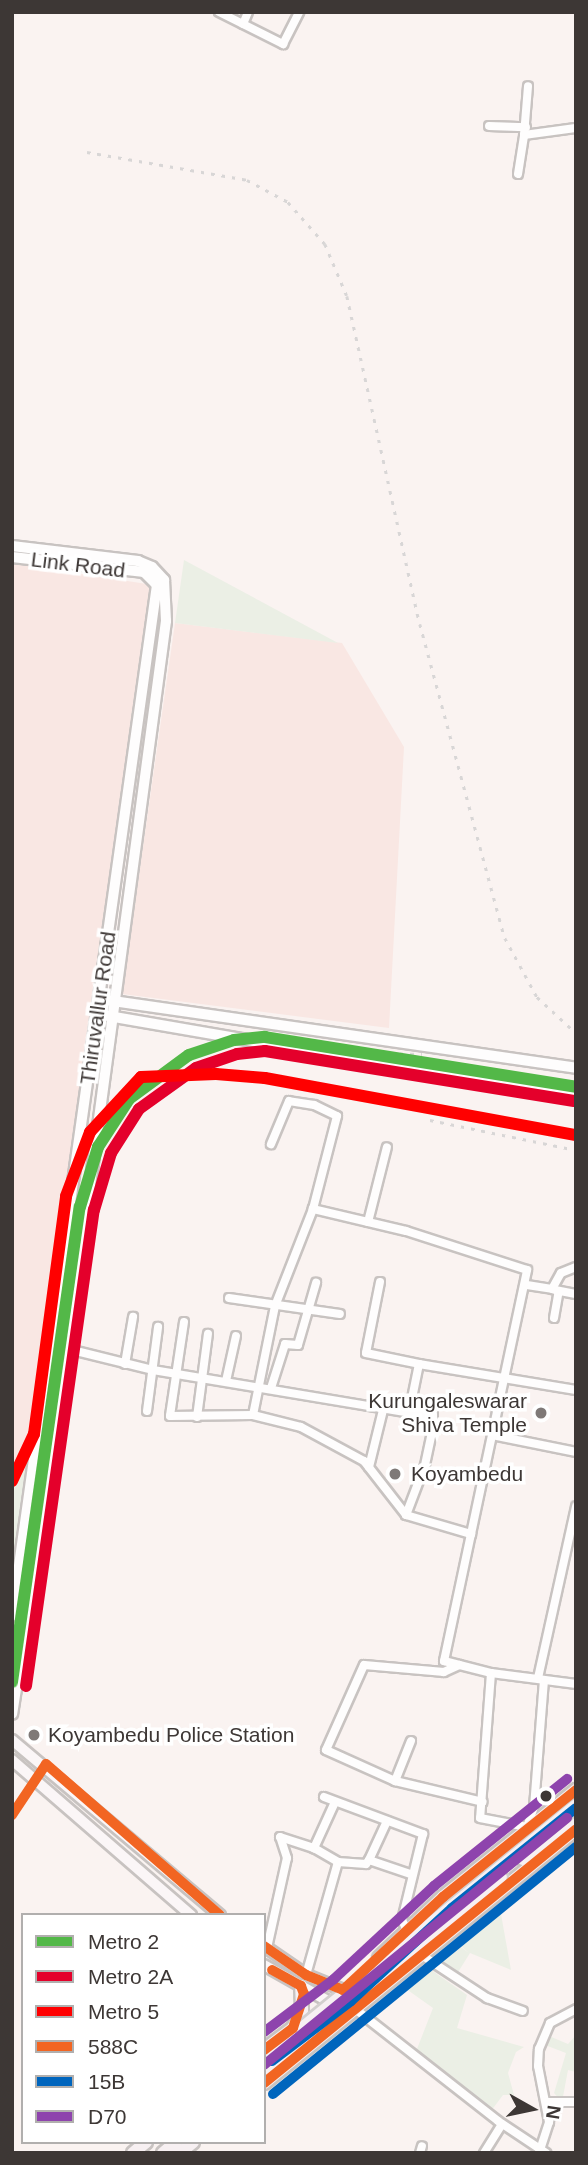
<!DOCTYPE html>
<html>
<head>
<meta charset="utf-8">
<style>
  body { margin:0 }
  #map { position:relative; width:588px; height:2165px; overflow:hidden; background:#faf3f1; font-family:Arial,sans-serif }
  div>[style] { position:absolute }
  .commercial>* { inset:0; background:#f9e7e3 }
  .green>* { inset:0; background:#ebefe5 }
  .roads { filter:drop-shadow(2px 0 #c8c3c1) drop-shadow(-2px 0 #c8c3c1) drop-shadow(0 2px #c8c3c1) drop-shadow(0 -2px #c8c3c1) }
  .minor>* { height:8px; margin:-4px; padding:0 4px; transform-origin:4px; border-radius:4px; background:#fefdfd }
  .tertiary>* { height:10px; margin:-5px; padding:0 5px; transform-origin:5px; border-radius:5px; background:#fefdfd }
  .secondary>* { height:10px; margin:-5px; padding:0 5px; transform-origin:5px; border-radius:5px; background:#fbf6f7 }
  .primary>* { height:12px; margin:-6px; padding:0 6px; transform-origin:6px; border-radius:6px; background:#f7f0f2 }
  .rail>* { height:2.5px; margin-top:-1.25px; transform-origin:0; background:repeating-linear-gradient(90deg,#d8d6d6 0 3.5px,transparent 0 10.5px) }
  .bridges { filter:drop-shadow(2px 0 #d3cfce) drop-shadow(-2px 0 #d3cfce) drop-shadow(0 2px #d3cfce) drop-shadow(0 -2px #d3cfce) }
  .primary-bridge>* { height:12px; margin:-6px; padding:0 6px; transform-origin:6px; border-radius:6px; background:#f7f0f2 }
  .bus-1>* { height:10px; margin:-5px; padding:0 5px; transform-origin:5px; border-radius:5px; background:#f26522 }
  .bus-2>* { height:10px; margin:-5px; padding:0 5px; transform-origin:5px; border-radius:5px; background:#0065bd }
  .bus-3>* { height:10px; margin:-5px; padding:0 5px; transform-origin:5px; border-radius:5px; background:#8e44ad }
  .metro-1>* { height:12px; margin:-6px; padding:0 6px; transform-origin:6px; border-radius:6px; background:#53b848 }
  .metro-2>* { height:12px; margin:-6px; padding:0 6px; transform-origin:6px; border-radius:6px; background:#e4002b }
  .metro-3>* { height:12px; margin:-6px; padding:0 6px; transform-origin:6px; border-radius:6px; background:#f00 }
  .dots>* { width:19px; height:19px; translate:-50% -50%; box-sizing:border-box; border:4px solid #fff; border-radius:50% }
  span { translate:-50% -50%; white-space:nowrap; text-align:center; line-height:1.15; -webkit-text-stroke:7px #fff; paint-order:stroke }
  .street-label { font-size:21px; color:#3d3735 }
  .poi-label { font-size:21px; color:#3d3735 }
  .right { translate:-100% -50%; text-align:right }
  .left { translate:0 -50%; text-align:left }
  .frame { position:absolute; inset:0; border:14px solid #3d3735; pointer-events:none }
  .legend { position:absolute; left:21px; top:1913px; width:245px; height:231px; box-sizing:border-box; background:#fff; border:2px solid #b1afae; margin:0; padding:9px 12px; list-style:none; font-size:21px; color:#3d3735 }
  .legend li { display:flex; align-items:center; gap:14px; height:35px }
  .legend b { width:35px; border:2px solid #b1afae }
  .north { position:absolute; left:497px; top:2074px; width:70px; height:70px; -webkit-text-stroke:5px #fff; paint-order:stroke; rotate:99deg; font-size:19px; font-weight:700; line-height:28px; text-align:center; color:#3d3735 }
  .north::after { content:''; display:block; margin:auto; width:24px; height:32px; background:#3d3735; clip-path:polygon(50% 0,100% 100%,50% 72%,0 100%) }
</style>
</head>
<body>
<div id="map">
  <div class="commercial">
    <div style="clip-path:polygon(12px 563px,153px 585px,12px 1606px)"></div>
    <div style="clip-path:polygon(175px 623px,342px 643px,404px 747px,389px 1028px,122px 994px)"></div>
  </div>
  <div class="green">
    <div style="clip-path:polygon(184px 560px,338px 643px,175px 623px)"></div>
    <div style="clip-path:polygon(12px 1468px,27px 1470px,15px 1560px,12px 1559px)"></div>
    <div style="clip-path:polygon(499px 1903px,511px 1970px,470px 1953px,455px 1977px,435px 1962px,453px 1941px,469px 1953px,454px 1940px)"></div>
    <div style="clip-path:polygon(424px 1965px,467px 1995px,457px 2028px,524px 2047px,516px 2052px,508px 2073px,514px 2095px,503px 2095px,491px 2111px,415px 2054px,433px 2008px,402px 1986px)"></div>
    <div style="clip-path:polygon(576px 2035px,576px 2072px,568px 2070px,562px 2102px,554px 2093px,566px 2053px,545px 2045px,549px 2036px,568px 2044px)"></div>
  </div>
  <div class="roads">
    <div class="minor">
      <div style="left:219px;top:12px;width:72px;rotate:26.6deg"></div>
      <div style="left:283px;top:44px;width:36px;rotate:-63deg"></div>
      <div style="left:243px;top:24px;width:13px;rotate:-67deg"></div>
      <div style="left:489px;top:126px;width:37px;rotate:2deg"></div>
      <div style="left:524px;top:135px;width:49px;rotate:-85.3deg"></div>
      <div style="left:518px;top:174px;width:39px;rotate:-81deg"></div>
      <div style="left:524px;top:135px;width:52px;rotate:-7.7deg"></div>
      <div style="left:368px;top:1222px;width:77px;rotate:-75.8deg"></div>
      <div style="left:380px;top:1282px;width:72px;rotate:101.2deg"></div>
      <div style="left:366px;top:1353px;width:54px;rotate:11.7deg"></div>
      <div style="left:527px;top:1285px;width:25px;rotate:9deg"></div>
      <div style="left:552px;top:1289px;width:18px;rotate:-61deg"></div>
      <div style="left:561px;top:1273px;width:16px;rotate:-22deg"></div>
      <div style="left:555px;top:1290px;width:21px;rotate:11deg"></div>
      <div style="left:229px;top:1298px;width:112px;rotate:8.2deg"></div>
      <div style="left:554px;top:1318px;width:27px;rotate:-80deg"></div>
      <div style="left:184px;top:1322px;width:95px;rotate:98.5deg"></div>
      <div style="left:170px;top:1416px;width:83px;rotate:-0.7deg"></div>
      <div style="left:253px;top:1415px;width:49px;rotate:14deg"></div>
      <div style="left:301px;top:1427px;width:72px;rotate:28.4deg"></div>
      <div style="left:364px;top:1461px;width:68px;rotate:52.1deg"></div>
      <div style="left:406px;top:1515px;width:68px;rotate:16.3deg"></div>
      <div style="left:471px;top:1534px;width:270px;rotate:-78deg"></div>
      <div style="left:527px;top:1270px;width:127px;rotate:-162.1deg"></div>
      <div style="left:406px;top:1231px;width:96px;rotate:-166.7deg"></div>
      <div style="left:68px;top:1349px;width:88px;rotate:13.9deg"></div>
      <div style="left:153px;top:1370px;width:260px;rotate:9.5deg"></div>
      <div style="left:125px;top:1364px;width:48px;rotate:-80.3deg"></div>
      <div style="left:226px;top:1381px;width:46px;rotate:-77.5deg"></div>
      <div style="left:271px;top:1388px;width:46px;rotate:-72.3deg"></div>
      <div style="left:285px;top:1344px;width:13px;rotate:4deg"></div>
      <div style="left:298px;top:1345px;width:65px;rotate:-73.8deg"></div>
      <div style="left:147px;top:1411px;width:85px;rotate:-82.5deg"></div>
      <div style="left:253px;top:1415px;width:111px;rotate:-78.6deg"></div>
      <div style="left:275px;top:1306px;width:104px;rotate:-68.6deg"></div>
      <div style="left:313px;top:1209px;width:96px;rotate:-75.5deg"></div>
      <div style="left:337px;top:1116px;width:25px;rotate:-154deg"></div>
      <div style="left:314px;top:1105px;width:25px;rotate:-171deg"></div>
      <div style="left:289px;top:1101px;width:47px;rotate:112.7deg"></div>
      <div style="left:197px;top:1417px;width:84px;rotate:-82.5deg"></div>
      <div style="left:492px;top:1435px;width:86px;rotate:11.4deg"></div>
      <div style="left:369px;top:1467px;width:59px;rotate:-76.2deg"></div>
      <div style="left:406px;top:1515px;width:53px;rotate:-69.2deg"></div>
      <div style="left:425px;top:1465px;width:40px;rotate:-78deg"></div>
      <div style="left:433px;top:1426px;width:11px;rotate:-90deg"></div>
      <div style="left:433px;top:1415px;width:24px;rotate:-175deg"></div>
      <div style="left:409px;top:1413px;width:50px;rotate:-78.5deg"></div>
      <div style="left:419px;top:1364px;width:159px;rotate:9.4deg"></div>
      <div style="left:471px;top:1534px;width:130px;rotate:102deg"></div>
      <div style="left:444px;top:1661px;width:49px;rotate:14.3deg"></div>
      <div style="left:491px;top:1673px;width:86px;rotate:7.4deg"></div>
      <div style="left:459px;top:1665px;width:17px;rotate:155deg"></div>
      <div style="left:444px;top:1672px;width:80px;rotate:-175deg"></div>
      <div style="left:364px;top:1665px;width:93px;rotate:114.1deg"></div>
      <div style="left:326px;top:1750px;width:76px;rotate:24.2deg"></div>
      <div style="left:395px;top:1781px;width:90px;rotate:13.4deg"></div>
      <div style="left:491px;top:1673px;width:145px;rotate:94.3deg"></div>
      <div style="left:480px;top:1818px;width:48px;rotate:10.8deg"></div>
      <div style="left:527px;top:1827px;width:21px;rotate:-71deg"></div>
      <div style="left:534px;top:1807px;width:126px;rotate:-85.5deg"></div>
      <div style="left:538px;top:1678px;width:176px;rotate:-77.5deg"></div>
      <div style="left:395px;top:1781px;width:43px;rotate:-68.2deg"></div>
      <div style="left:324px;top:1797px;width:106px;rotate:20.5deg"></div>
      <div style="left:423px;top:1834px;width:89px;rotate:103.7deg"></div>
      <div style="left:402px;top:1920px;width:14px;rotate:65deg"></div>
      <div style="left:335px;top:1802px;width:51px;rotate:114.5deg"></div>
      <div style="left:314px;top:1848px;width:28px;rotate:30deg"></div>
      <div style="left:338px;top:1862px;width:28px;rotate:4deg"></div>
      <div style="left:366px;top:1864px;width:5px;rotate:-53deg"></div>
      <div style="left:369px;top:1860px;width:46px;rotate:18.8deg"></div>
      <div style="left:280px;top:1837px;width:36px;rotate:18deg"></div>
      <div style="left:369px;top:1860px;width:43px;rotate:-65.2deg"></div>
      <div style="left:267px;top:1948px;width:92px;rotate:-77.5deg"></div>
      <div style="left:287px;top:1858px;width:22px;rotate:-108deg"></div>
      <div style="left:423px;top:1956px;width:77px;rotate:33.3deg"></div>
      <div style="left:487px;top:1998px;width:38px;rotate:20deg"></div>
      <div style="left:306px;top:1975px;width:117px;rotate:-74.2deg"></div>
      <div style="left:354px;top:2008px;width:183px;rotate:38.1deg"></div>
      <div style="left:498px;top:2121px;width:58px;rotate:33.7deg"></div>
      <div style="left:547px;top:2102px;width:29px"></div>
      <div style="left:420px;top:2153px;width:7px;rotate:-74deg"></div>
      <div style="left:484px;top:2153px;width:34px;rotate:-58deg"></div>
      <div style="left:539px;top:2153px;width:33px;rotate:-72deg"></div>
      <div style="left:549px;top:2122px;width:57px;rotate:-101.1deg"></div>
      <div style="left:538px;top:2066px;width:17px;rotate:-87deg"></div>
      <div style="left:539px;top:2049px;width:28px;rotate:-67deg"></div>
      <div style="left:550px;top:2023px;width:30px;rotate:-28deg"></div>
    </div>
    <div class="tertiary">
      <div style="left:12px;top:546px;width:127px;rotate:6.8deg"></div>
      <div style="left:138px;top:561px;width:15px;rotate:23deg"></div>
      <div style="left:152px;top:567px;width:18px;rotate:47deg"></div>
      <div style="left:164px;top:580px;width:41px;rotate:87.2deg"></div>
      <div style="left:166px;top:621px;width:735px;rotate:97.67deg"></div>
      <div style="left:68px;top:1349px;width:369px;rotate:98.7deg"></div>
      <div style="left:12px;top:557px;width:133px;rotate:6.5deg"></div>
      <div style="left:144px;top:572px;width:18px;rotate:45deg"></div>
      <div style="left:157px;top:585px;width:1041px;rotate:98.01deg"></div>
      <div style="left:99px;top:999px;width:482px;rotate:8.2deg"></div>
      <div style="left:97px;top:1014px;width:486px;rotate:9.8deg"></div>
    </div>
    <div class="secondary">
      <div style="left:12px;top:1740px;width:272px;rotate:40.1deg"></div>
      <div style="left:12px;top:1760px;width:237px;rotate:40.9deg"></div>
      <div style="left:264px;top:1946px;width:51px;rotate:34.6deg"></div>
      <div style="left:306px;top:1975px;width:40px;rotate:22deg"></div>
      <div style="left:264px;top:1965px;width:73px;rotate:29.4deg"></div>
    </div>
    <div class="primary">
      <div style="left:523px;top:1859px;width:68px;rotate:-38.4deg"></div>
      <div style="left:379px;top:1958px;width:88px;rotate:-43.6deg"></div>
      <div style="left:443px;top:1897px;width:171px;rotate:-38.8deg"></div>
      <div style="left:293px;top:2028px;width:20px;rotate:-63deg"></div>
      <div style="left:302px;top:2010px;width:24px;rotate:-92deg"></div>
      <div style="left:264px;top:2050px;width:41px;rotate:-37.1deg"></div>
      <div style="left:264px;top:2083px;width:402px;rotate:-39.1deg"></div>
      <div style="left:133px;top:2153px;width:17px;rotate:-40deg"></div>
      <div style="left:163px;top:2153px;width:17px;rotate:-40deg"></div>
      <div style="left:180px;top:2153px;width:17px;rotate:-40deg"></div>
    </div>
  </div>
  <div class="rail">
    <div style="left:87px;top:152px;width:162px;rotate:9.9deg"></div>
    <div style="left:247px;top:180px;width:47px;rotate:28.2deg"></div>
    <div style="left:288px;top:202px;width:56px;rotate:48.6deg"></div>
    <div style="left:325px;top:244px;width:56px;rotate:67.1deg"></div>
    <div style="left:347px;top:296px;width:336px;rotate:77.5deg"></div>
    <div style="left:420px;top:624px;width:325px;rotate:74.9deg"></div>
    <div style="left:505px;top:938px;width:67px;rotate:61.5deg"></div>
    <div style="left:537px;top:997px;width:53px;rotate:42.7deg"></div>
    <div style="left:379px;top:1053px;width:43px;rotate:1.3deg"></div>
    <div style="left:430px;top:1120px;width:149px;rotate:11.6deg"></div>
  </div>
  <div class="bridges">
    <div class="primary-bridge">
      <div style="left:264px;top:2059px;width:402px;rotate:-39.1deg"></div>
      <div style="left:264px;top:2071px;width:306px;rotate:-39.3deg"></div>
    </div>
  </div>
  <div class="bus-1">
    <div style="left:12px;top:1815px;width:61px;rotate:-56.3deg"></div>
    <div style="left:46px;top:1764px;width:230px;rotate:41deg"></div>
    <div style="left:264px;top:1946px;width:51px;rotate:34.6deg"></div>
    <div style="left:306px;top:1975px;width:40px;rotate:22deg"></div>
    <div style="left:343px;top:1990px;width:137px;rotate:-42.9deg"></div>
    <div style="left:443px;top:1897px;width:171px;rotate:-38.8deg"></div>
    <div style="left:264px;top:2050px;width:36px;rotate:-37deg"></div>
    <div style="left:293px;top:2028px;width:36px;rotate:-72deg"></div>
    <div style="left:304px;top:1994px;width:9px;rotate:-111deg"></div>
    <div style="left:301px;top:1986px;width:33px;rotate:-151deg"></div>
    <div style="left:264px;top:2083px;width:402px;rotate:-39.1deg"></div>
  </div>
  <div class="bus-2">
    <div style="left:272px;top:2061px;width:99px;rotate:-37.2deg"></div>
    <div style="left:351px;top:2001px;width:137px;rotate:-42.6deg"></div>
    <div style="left:452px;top:1908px;width:159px;rotate:-38.9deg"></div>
    <div style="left:273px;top:2094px;width:391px;rotate:-39.2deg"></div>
  </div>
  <div class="bus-3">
    <div style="left:264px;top:2032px;width:88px;rotate:-37.1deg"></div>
    <div style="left:334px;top:1979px;width:137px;rotate:-42.9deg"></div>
    <div style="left:434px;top:1886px;width:171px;rotate:-38.8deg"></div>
    <div style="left:264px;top:2065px;width:391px;rotate:-39.2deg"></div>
  </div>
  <div class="metro-1">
    <div style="left:12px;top:1682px;width:480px;rotate:-81.9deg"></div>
    <div style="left:80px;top:1207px;width:63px;rotate:-73.3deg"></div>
    <div style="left:98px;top:1147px;width:57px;rotate:-57.1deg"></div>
    <div style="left:129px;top:1099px;width:74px;rotate:-36.3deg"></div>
    <div style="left:189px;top:1055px;width:47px;rotate:-18.4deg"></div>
    <div style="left:234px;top:1040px;width:31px;rotate:-6deg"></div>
    <div style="left:265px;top:1037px;width:315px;rotate:9.1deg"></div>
  </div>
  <div class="metro-2">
    <div style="left:26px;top:1686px;width:481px;rotate:-81.9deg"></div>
    <div style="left:94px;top:1210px;width:59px;rotate:-73.4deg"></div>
    <div style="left:111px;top:1153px;width:52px;rotate:-57.5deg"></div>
    <div style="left:139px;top:1109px;width:70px;rotate:-35.7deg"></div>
    <div style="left:196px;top:1068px;width:43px;rotate:-18.9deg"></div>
    <div style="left:237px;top:1054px;width:28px;rotate:-6deg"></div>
    <div style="left:265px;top:1051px;width:313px;rotate:9.2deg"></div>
  </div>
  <div class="metro-3">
    <div style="left:12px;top:1481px;width:52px;rotate:-64.9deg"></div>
    <div style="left:34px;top:1434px;width:240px;rotate:-82.3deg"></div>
    <div style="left:66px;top:1196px;width:68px;rotate:-69.4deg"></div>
    <div style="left:90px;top:1132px;width:75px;rotate:-47.2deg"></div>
    <div style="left:141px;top:1077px;width:75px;rotate:-2.3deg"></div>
    <div style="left:216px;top:1074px;width:49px;rotate:4.7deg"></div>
    <div style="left:265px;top:1078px;width:316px;rotate:10.4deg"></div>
  </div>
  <div class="dots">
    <div style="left:541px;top:1413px;background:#7f7977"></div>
    <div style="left:395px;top:1474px;background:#7f7977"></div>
    <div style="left:34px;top:1735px;background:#7f7977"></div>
    <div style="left:546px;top:1796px;background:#3d3735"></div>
  </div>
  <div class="street-label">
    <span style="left:78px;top:565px;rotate:7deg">Link Road</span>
    <span style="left:98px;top:1008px;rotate:-82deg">Thiruvallur Road</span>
  </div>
  <div class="poi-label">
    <span class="right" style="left:527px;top:1413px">Kurungaleswarar<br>Shiva Temple</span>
    <span class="left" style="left:411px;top:1474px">Koyambedu</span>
    <span class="left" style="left:48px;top:1735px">Koyambedu Police Station</span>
  </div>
  <div class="frame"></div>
  <ul class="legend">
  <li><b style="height:9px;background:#53b848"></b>Metro 2</li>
  <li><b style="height:9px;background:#e4002b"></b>Metro 2A</li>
  <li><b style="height:9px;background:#f00"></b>Metro 5</li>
  <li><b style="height:9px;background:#f26522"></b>588C</li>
  <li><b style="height:9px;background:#0065bd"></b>15B</li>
  <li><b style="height:9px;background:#8e44ad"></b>D70</li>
  </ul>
  <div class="north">N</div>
</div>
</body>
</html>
